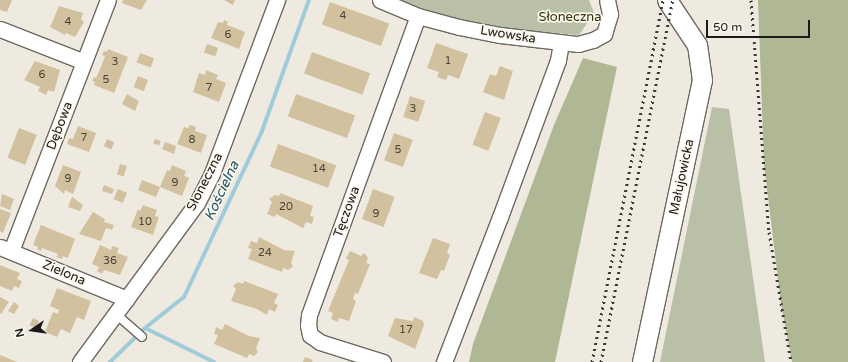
<!DOCTYPE html>
<html>
<head>
<meta charset="utf-8">
<style>
  body { margin:0 }
  #map { position:relative; width:848px; height:362px; overflow:hidden; background:#efeae0; font-family:"Varela Round",sans-serif }
  div>[style] { position:absolute }
  .green>* { inset:0; background:#bac0a7 }
  .forest>* { inset:0; background:#afb794 }
  .stream>* { height:4px; margin:-2px; padding:0 2px; transform-origin:2px; border-radius:2px; background:#a0ccda }
  .building>* { inset:0; background:#d2c19e; transform-origin:0 0 }
  .roads { filter:drop-shadow(1px 0 #6d6960) drop-shadow(-1px 0 #6d6960) drop-shadow(0 1px #6d6960) drop-shadow(0 -1px #6d6960) }
  .service>* { height:8px; margin:-4px; padding:0 4px; transform-origin:4px; border-radius:4px; background:#fff }
  .minor>* { height:15px; margin:-7.5px; padding:0 7.5px; transform-origin:7.5px; border-radius:7.5px; background:#fff }
  .tertiary>* { height:19px; margin:-9.5px; padding:0 9.5px; transform-origin:9.5px; border-radius:9.5px; background:#fff }
  .rail>* { height:3px; margin-top:-1.5px; transform-origin:0; background:repeating-linear-gradient(90deg,#3a3934 0 2px,transparent 0 6px) }
  span { translate:-50% -50%; white-space:nowrap; text-align:center; line-height:1.15; -webkit-text-stroke:3.5px #fcf7ee; paint-order:stroke }
  .number-label { font-size:11px; color:#494438 }
  .number-label span { -webkit-text-stroke-width:0 }
  .park-label { font-size:13px; color:#2e3509 }
  .street-label { font-size:13px; color:#1b1a16 }
  .water-label { font-size:14px; color:#195564; font-style:italic }
  .north { position:absolute; left:12px; top:310px; width:40px; height:40px; -webkit-text-stroke:3px #fcf7ee; paint-order:stroke; rotate:257deg; font-size:11px; font-weight:700; line-height:16px; text-align:center; color:#1b1a16 }
  .north::after { content:''; display:block; margin:auto; width:14px; height:18px; background:#1b1a16; clip-path:polygon(50% 0,100% 100%,50% 72%,0 100%) }
  .scale { position:absolute; left:706px; top:20px; width:104px; height:18px; box-sizing:border-box; border:2px solid #1b1a16; border-top:0; padding-left:5px; font-size:12px; line-height:14px; white-space:nowrap; color:#1b1a16; -webkit-text-stroke:3px #fcf7ee; paint-order:stroke }
</style>
</head>
<body>
<div id="map">
  <div class="green">
    <div style="clip-path:polygon(392px 0,589px 0,594px 13px,579px 35px,477px 26px,422px 12px)"></div>
    <div style="clip-path:polygon(712px 107px,729px 109px,765px 362px,660px 362px)"></div>
  </div>
  <div class="forest">
    <div style="clip-path:polygon(758px 0,848px 0,848px 362px,792px 362px,781px 304px,764px 164px)"></div>
    <div style="clip-path:polygon(583px 58px,617px 67px,555px 362px,469px 362px,473px 344px,554px 125px)"></div>
  </div>
  <div class="stream">
    <div style="left:145px;top:328px;width:77px;rotate:26.2deg"></div>
    <div style="left:110px;top:362px;width:49px;rotate:-44.2deg"></div>
    <div style="left:145px;top:328px;width:50px;rotate:-38.5deg"></div>
    <div style="left:184px;top:297px;width:183px;rotate:-64.8deg"></div>
    <div style="left:262px;top:131px;width:139px;rotate:-70.3deg"></div>
  </div>
  <div class="building">
    <div style="clip-path:polygon(0 0,12px 0,7px 12px,0 10px)"></div>
    <div style="clip-path:polygon(123px 0,147px 0,141px 10px,122px 3px)"></div>
    <div style="clip-path:polygon(224px 0,235px 0,233px 5px)"></div>
    <div style="left:330px;top:2px;width:63px;height:24px;rotate:20deg"></div>
    <div style="clip-path:polygon(59px 6px,83px 13px,81px 19px,84px 22px,75px 37px,66px 33px,65px 35px,50px 27px)"></div>
    <div style="clip-path:polygon(224px 20px,228px 22px,227px 25px,245px 32px,239px 49px,211px 38px,218px 22px,223px 23px)"></div>
    <div style="clip-path:polygon(436px 43px,468px 54px,459px 79px,448px 75px,446px 80px,437px 77px,439px 72px,427px 68px)"></div>
    <div style="left:207px;top:44px;width:12px;height:9px;rotate:20deg"></div>
    <div style="clip-path:polygon(108px 49px,128px 57px,114px 93px,94px 85px,95px 82px,92px 81px,94px 77px,96px 78px,101px 67px,105px 56px,102px 55px,104px 51px,107px 52px)"></div>
    <div style="left:312px;top:52px;width:62px;height:23px;rotate:20deg"></div>
    <div style="left:140px;top:53px;width:15px;height:10px;rotate:20deg"></div>
    <div style="clip-path:polygon(35px 61px,60px 70px,54px 92px,48px 90px,46px 95px,38px 91px,40px 87px,24px 80px)"></div>
    <div style="clip-path:polygon(500px 66px,513px 71px,504px 100px,483px 92px,490px 74px,496px 76px)"></div>
    <div style="clip-path:polygon(206px 70px,218px 75px,216px 79px,226px 83px,219px 102px,193px 92px,199px 73px,205px 75px)"></div>
    <div style="left:138px;top:76px;width:11px;height:12px;rotate:22deg"></div>
    <div style="clip-path:polygon(127px 94px,139px 101px,135px 111px,122px 104px)"></div>
    <div style="left:296px;top:94px;width:63px;height:24px;rotate:20deg"></div>
    <div style="left:410px;top:96px;width:16px;height:22px;rotate:18deg"></div>
    <div style="left:485px;top:112px;width:17px;height:35px;rotate:21deg"></div>
    <div style="clip-path:polygon(190px 125px,196px 127px,195px 131px,207px 135px,201px 153px,177px 144px,184px 127px,188px 128px)"></div>
    <div style="clip-path:polygon(78px 126px,96px 133px,89px 152px,67px 144px,69px 138px,73px 139px)"></div>
    <div style="left:19px;top:128px;width:19px;height:32px;rotate:21deg"></div>
    <div style="left:394px;top:133px;width:20px;height:29px;rotate:20deg"></div>
    <div style="left:107px;top:139px;width:8px;height:8px;rotate:23deg"></div>
    <div style="left:155px;top:139px;width:6px;height:5px;rotate:18deg"></div>
    <div style="clip-path:polygon(165px 142px,176px 146px,174px 154px,162px 149px)"></div>
    <div style="left:278px;top:144px;width:62px;height:24px;rotate:20deg"></div>
    <div style="left:120px;top:164px;width:7px;height:11px;rotate:16deg"></div>
    <div style="clip-path:polygon(63px 165px,81px 172px,73px 194px,65px 190px,64px 194px,55px 186px)"></div>
    <div style="clip-path:polygon(172px 165px,186px 171px,184px 176px,189px 178px,182px 196px,160px 187px,156px 197px,138px 190px,142px 180px,160px 187px,167px 170px,170px 171px)"></div>
    <div style="clip-path:polygon(104px 185px,114px 189px,112px 194px,102px 191px)"></div>
    <div style="left:118px;top:189px;width:10px;height:11px;rotate:24deg"></div>
    <div style="left:373px;top:189px;width:23px;height:32px;rotate:20deg"></div>
    <div style="clip-path:polygon(280px 193px,313px 206px,310px 216px,314px 217px,312px 224px,306px 222px,303px 228px,276px 214px,275px 217px,267px 214px,272px 202px,269px 199px,275px 195px,279px 196px)"></div>
    <div style="clip-path:polygon(2px 194px,14px 199px,10px 210px,0 206px)"></div>
    <div style="clip-path:polygon(72px 197px,83px 205px,80px 211px,68px 207px)"></div>
    <div style="clip-path:polygon(143px 205px,157px 210px,155px 216px,159px 217px,153px 235px,131px 227px,138px 209px,140px 211px)"></div>
    <div style="clip-path:polygon(0 209px,11px 213px,3px 233px,0 231px)"></div>
    <div style="clip-path:polygon(93px 212px,105px 219px,104px 222px,114px 225px,112px 230px,106px 228px,101px 241px,79px 234px)"></div>
    <div style="clip-path:polygon(41px 225px,75px 239px,68px 258px,63px 256px,62px 259px,57px 257px,58px 254px,42px 248px,41px 251px,37px 249px,38px 247px,33px 245px)"></div>
    <div style="clip-path:polygon(259px 237px,284px 250px,295px 251px,291px 263px,293px 266px,288px 270px,283px 268px,282px 272px,248px 259px,252px 249px,248px 248px,251px 241px,257px 243px)"></div>
    <div style="clip-path:polygon(433px 238px,450px 244px,447px 253px,450px 255px,444px 271px,441px 270px,437px 279px,419px 273px)"></div>
    <div style="clip-path:polygon(100px 245px,111px 250px,112px 246px,119px 248px,117px 253px,128px 257px,120px 275px,104px 270px,102px 274px,97px 271px,99px 267px,92px 264px)"></div>
    <div style="clip-path:polygon(350px 251px,361px 256px,364px 253px,368px 258px,366px 263px,370px 264px,358px 294px,355px 293px,353px 299px,356px 301px,349px 321px,339px 318px,338px 322px,331px 319px,333px 313px,328px 311px,349px 260px,346px 259px)"></div>
    <div style="clip-path:polygon(0 265px,20px 273px,17px 279px,22px 281px,19px 288px,14px 286px,12px 291px,0 286px)"></div>
    <div style="clip-path:polygon(244px 281px,278px 294px,274px 303px,278px 305px,275px 312px,269px 309px,267px 315px,257px 309px,231px 301px,236px 289px,233px 286px,238px 282px,243px 284px)"></div>
    <div style="clip-path:polygon(57px 288px,91px 301px,84px 320px,77px 317px,70px 333px,61px 329px,57px 337px,45px 332px,53px 312px,58px 314px,59px 310px,50px 306px)"></div>
    <div style="clip-path:polygon(0 297px,9px 302px,1px 314px,0 313px)"></div>
    <div style="clip-path:polygon(14px 302px,19px 306px,14px 314px,8px 311px)"></div>
    <div style="clip-path:polygon(414px 317px,423px 321px,424px 325px,415px 349px,388px 336px,395px 318px,413px 321px)"></div>
    <div style="left:33px;top:318px;width:7px;height:8px;rotate:27deg"></div>
    <div style="clip-path:polygon(225px 324px,249px 336px,260px 338px,256px 349px,258px 352px,254px 356px,249px 354px,247px 358px,214px 344px,218px 335px,214px 334px,216px 327px,222px 330px)"></div>
    <div style="clip-path:polygon(0 355px,17px 362px,0 362px)"></div>
    <div style="clip-path:polygon(305px 357px,313px 360px,312px 362px,303px 362px)"></div>
  </div>
  <div class="roads">
    <div class="service">
      <div style="left:117px;top:315px;width:33px;rotate:41deg"></div>
    </div>
    <div class="minor">
      <div style="left:380px;top:0;width:41px;rotate:22.8deg"></div>
      <div style="left:418px;top:16px;width:42px;rotate:15deg"></div>
      <div style="left:459px;top:27px;width:42px;rotate:11deg"></div>
      <div style="left:500px;top:35px;width:79px;rotate:6.6deg"></div>
      <div style="left:578px;top:44px;width:16px;rotate:-15deg"></div>
      <div style="left:593px;top:40px;width:13px;rotate:-29deg"></div>
      <div style="left:604px;top:34px;width:21px;rotate:-73deg"></div>
      <div style="left:610px;top:14px;width:14px;rotate:-102deg"></div>
      <div style="left:0;top:29px;width:90px;rotate:21.4deg"></div>
      <div style="left:0;top:247px;width:137px;rotate:22.3deg"></div>
      <div style="left:11px;top:251px;width:269px;rotate:-68.9deg"></div>
      <div style="left:80px;top:362px;width:197px;rotate:-53.7deg"></div>
      <div style="left:197px;top:203px;width:34px;rotate:-63deg"></div>
      <div style="left:212px;top:173px;width:185px;rotate:-69.4deg"></div>
      <div style="left:383px;top:362px;width:66px;rotate:-162.4deg"></div>
      <div style="left:320px;top:342px;width:12px;rotate:-145deg"></div>
      <div style="left:310px;top:335px;width:10px;rotate:-101deg"></div>
      <div style="left:308px;top:325px;width:10px;rotate:-84deg"></div>
      <div style="left:309px;top:315px;width:318px;rotate:-70deg"></div>
      <div style="left:444px;top:362px;width:155px;rotate:-68.9deg"></div>
      <div style="left:500px;top:217px;width:167px;rotate:-69.7deg"></div>
      <div style="left:558px;top:60px;width:17px;rotate:-80deg"></div>
    </div>
    <div class="tertiary">
      <div style="left:642px;top:362px;width:288px;rotate:-78deg"></div>
      <div style="left:702px;top:80px;width:35px;rotate:-98deg"></div>
      <div style="left:697px;top:45px;width:54px;rotate:-123.7deg"></div>
    </div>
  </div>
  <div class="rail">
    <div style="left:751px;top:0;width:233px;rotate:85.6deg"></div>
    <div style="left:769px;top:232px;width:132px;rotate:80.4deg"></div>
    <div style="left:592px;top:362px;width:369px;rotate:-78.9deg"></div>
    <div style="left:601px;top:362px;width:369px;rotate:-78.8deg"></div>
  </div>
  <div class="number-label">
    <span style="left:343px;top:16px">4</span>
    <span style="left:68px;top:22px">4</span>
    <span style="left:228px;top:35px">6</span>
    <span style="left:448px;top:61px">1</span>
    <span style="left:115px;top:62px">3</span>
    <span style="left:42px;top:75px">6</span>
    <span style="left:106px;top:80px">5</span>
    <span style="left:209px;top:88px">7</span>
    <span style="left:413px;top:109px">3</span>
    <span style="left:84px;top:138px">7</span>
    <span style="left:192px;top:140px">8</span>
    <span style="left:398px;top:150px">5</span>
    <span style="left:319px;top:169px">14</span>
    <span style="left:68px;top:179px">9</span>
    <span style="left:175px;top:183px">9</span>
    <span style="left:286px;top:207px">20</span>
    <span style="left:376px;top:214px">9</span>
    <span style="left:145px;top:222px">10</span>
    <span style="left:265px;top:253px">24</span>
    <span style="left:110px;top:261px">36</span>
    <span style="left:406px;top:330px">17</span>
  </div>
  <div class="park-label">
    <span style="left:570px;top:17px">Słoneczna</span>
  </div>
  <div class="street-label">
    <span style="left:508px;top:35px;rotate:9deg">Lwowska</span>
    <span style="left:60px;top:126px;rotate:-69deg">Dębowa</span>
    <span style="left:682px;top:177px;rotate:-78deg">Małujowicka</span>
    <span style="left:205px;top:182px;rotate:-63deg">Słoneczna</span>
    <span style="left:347px;top:212px;rotate:-70deg">Tęczowa</span>
    <span style="left:64px;top:273px;rotate:23deg">Zielona</span>
  </div>
  <div class="water-label">
    <span style="left:222px;top:191px;rotate:-65deg">Kościelna</span>
  </div>
  <div class="north">N</div>
  <div class="scale">50 m</div>
</div>
</body>
</html>
